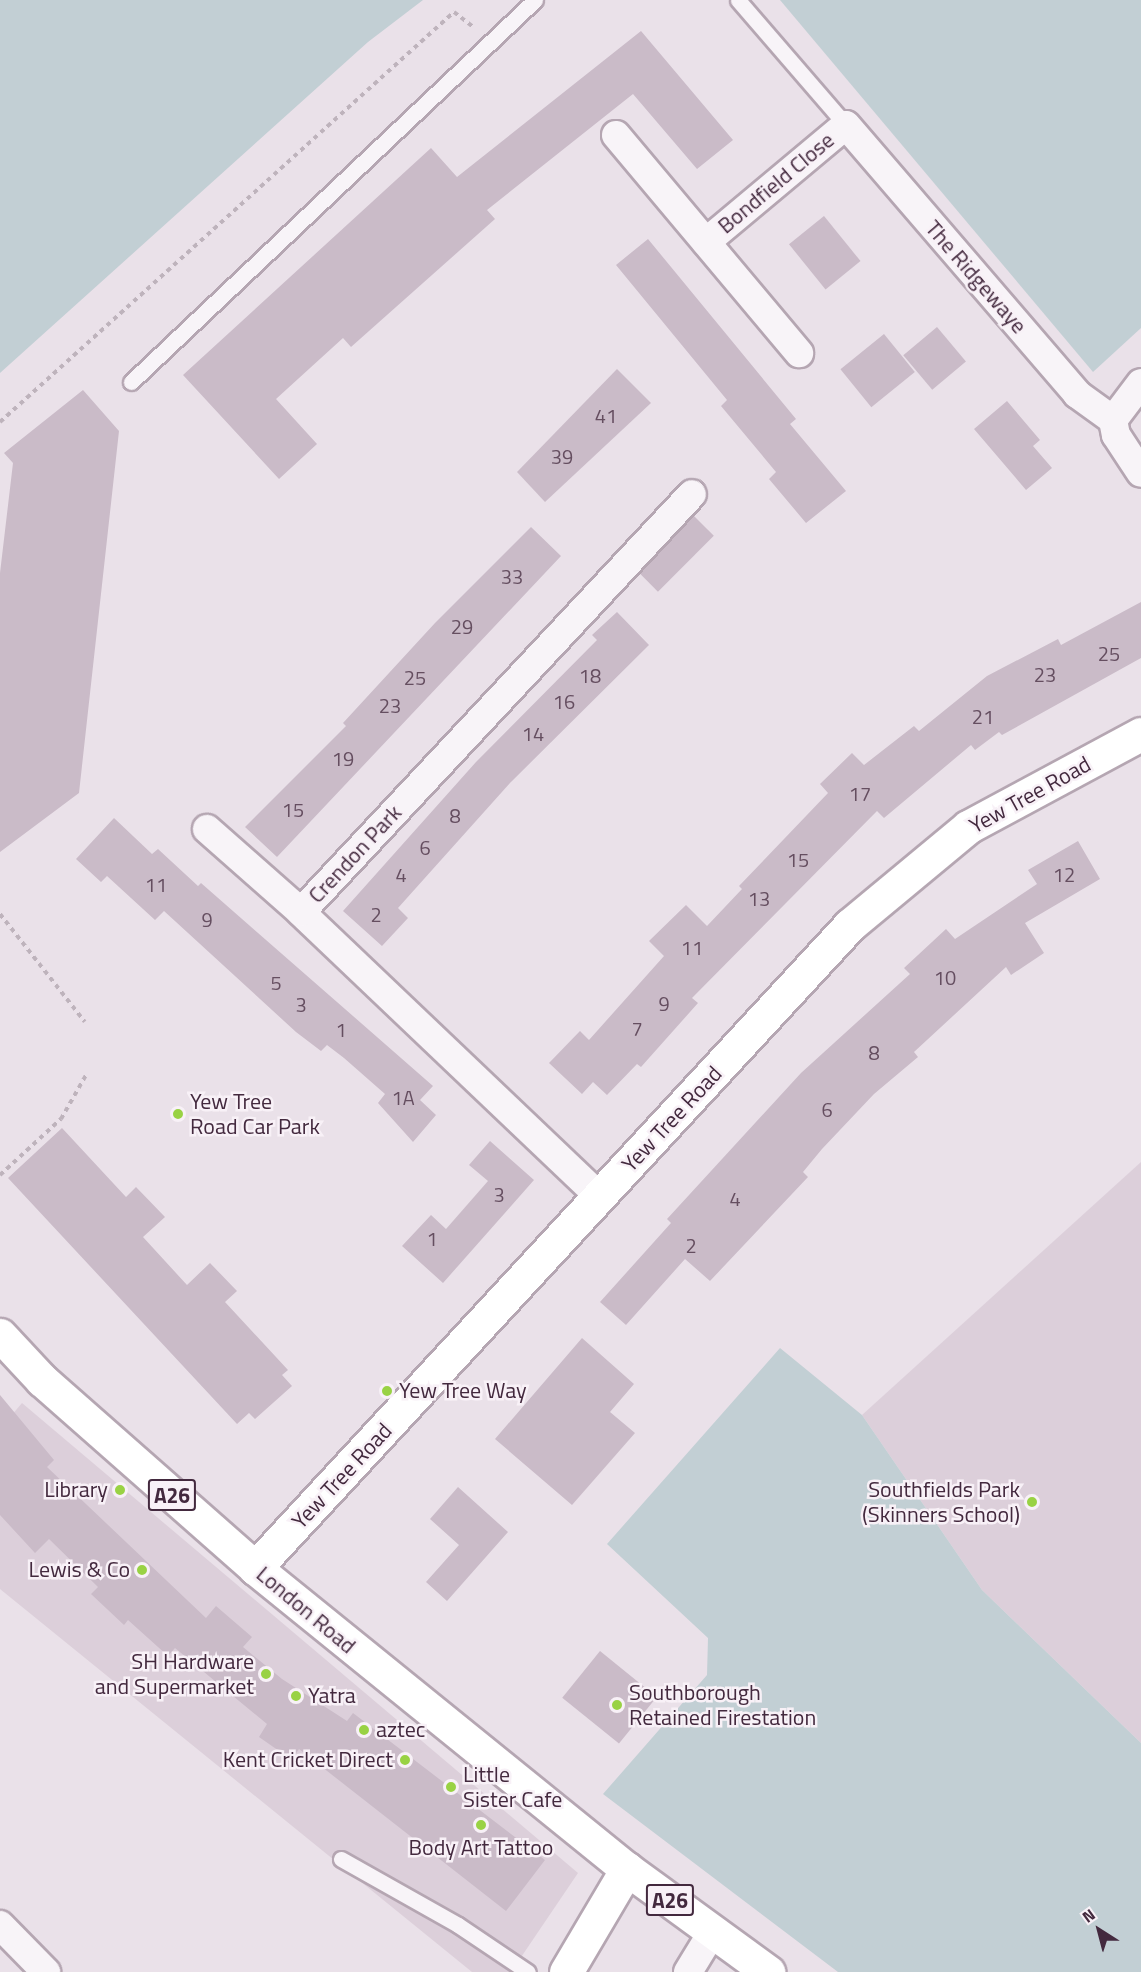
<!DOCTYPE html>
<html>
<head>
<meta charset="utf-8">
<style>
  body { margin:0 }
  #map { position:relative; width:1141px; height:1972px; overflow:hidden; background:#eae1e9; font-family:"Titillium Web",sans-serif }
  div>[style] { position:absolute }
  .built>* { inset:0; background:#dccfda }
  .green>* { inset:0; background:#c2cfd4 }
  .building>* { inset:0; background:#cabbc8; transform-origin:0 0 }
  .path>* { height:4px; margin-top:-2px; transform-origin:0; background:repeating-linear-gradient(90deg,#beb3bc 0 4.5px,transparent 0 9px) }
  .roads { filter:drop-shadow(2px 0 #b5a6b2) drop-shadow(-2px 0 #b5a6b2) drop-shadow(0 2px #b5a6b2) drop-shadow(0 -2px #b5a6b2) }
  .lane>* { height:15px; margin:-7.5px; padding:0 7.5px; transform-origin:7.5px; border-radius:7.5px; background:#f8f4f8 }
  .street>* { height:28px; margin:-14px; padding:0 14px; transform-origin:14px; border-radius:14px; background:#f8f4f8 }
  .secondary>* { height:33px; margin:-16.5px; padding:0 16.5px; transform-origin:16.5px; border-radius:16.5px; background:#fff }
  .highway>* { height:33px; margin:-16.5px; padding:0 16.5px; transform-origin:16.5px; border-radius:16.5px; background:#fff }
  .dots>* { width:16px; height:16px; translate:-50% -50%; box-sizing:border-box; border:3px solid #f8f1f7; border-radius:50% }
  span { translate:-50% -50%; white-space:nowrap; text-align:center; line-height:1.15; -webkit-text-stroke:5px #f8f1f7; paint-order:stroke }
  .number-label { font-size:20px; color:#654e60 }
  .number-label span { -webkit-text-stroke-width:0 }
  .shield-label span { padding:2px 4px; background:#f8f1f7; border:2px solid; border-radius:4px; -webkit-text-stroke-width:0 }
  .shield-label { font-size:21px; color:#43293e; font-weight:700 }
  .street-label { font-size:22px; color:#43293e }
  .poi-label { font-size:22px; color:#43293e }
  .left { translate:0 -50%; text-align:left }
  .right { translate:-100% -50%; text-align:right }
  .north { position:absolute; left:1069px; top:1900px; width:60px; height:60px; -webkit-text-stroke:4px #f8f1f7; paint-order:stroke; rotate:324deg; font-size:16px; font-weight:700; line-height:24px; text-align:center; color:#43293e }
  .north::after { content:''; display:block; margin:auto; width:21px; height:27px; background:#43293e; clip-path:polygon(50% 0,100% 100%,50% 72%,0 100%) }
</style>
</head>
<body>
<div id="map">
  <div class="built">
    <div style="clip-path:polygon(1141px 1162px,1141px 1743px,982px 1590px,862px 1415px)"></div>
    <div style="clip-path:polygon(22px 1403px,578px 1873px,511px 1972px,472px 1972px,0 1589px,0 1429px)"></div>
  </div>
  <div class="green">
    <div style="clip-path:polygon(0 0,423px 0,368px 42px,0 373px)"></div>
    <div style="clip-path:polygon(780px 0,1141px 0,1141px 328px,1093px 372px)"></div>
    <div style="clip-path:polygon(780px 1348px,862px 1415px,982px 1590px,1141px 1743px,1141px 1972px,838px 1972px,603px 1794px,707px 1675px,708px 1638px,607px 1544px)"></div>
  </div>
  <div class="building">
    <div style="clip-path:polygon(641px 31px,733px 140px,697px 169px,633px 94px,487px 210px,495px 219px,351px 347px,343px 338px,276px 399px,317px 444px,279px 479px,183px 375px,431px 148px,457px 177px)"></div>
    <div style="left:824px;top:216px;width:58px;height:45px;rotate:51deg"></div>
    <div style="clip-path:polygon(648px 239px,796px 419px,790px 424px,846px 491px,806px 523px,769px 479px,776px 472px,721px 406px,727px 400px,616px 265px)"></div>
    <div style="left:937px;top:327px;width:45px;height:44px;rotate:50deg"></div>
    <div style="left:884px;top:334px;width:49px;height:56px;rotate:51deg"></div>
    <div style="clip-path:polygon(617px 369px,651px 403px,545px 502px,517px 472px)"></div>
    <div style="clip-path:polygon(83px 390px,119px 431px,79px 793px,0 852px,0 573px,13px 463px,4px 453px)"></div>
    <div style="clip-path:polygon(1007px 401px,1040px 440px,1033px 446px,1052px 468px,1026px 490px,974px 429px)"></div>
    <div style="left:694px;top:516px;width:28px;height:79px;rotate:45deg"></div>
    <div style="clip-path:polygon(531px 527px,561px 556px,277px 857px,245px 827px,346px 726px,343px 723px,435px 623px)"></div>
    <div style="clip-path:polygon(1141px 602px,1141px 658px,1002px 735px,999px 732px,975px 750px,971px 745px,884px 818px,877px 811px,692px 998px,698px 1003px,641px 1067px,637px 1064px,607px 1095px,593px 1082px,582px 1094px,549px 1063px,580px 1031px,589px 1040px,664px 956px,649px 941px,686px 905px,707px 926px,742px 889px,739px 886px,828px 793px,820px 784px,852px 753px,864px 765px,914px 726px,919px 731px,987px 676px,1058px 639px,1061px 645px)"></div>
    <div style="clip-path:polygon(617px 612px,649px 645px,510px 783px,398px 908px,408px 918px,382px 946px,343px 911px,476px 762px,597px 640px,592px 635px)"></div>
    <div style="clip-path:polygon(114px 818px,152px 854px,158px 849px,198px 886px,201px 883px,433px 1086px,420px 1100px,436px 1115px,413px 1142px,378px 1103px,385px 1094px,344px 1058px,327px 1045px,321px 1051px,296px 1032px,164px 911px,155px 920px,107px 876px,101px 882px,76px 859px)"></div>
    <div style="clip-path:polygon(1078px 841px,1100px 879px,1025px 923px,1044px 953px,1011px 975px,1006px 967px,914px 1052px,918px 1057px,874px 1094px,822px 1149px,803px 1172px,808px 1177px,710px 1281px,685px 1259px,626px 1325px,600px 1302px,671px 1223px,667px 1219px,801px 1073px,910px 974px,904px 968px,946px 929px,955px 939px,1037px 884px,1028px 870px)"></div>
    <div style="clip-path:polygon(62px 1128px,126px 1197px,136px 1187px,165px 1217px,143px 1237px,187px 1285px,210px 1263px,237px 1291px,225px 1302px,288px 1370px,282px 1375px,292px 1386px,255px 1419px,249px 1413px,237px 1424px,8px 1178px)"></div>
    <div style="clip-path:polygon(490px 1141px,534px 1180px,443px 1283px,402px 1246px,431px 1215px,446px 1229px,488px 1181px,469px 1165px)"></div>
    <div style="clip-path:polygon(582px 1338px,634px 1384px,610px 1412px,635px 1433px,572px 1505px,495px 1439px)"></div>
    <div style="clip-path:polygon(0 1395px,54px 1460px,47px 1467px,206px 1618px,216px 1606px,252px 1637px,243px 1647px,282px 1679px,347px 1721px,353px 1713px,545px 1860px,506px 1911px,299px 1749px,292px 1760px,259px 1737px,267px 1724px,175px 1648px,168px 1656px,128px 1620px,124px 1625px,91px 1594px,98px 1587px,49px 1539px,35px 1553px,0 1515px)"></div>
    <div style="clip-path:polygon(458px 1487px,508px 1532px,447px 1601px,426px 1582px,459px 1545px,430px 1519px)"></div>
    <div style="left:600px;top:1651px;width:73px;height:60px;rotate:39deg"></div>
  </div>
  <div class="path">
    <div style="left:0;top:422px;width:612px;rotate:-42.08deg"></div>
    <div style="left:454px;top:12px;width:23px;rotate:38deg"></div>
    <div style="left:0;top:914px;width:137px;rotate:51.8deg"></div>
    <div style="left:0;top:1175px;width:83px;rotate:-42.6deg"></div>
    <div style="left:61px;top:1119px;width:51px;rotate:-60.4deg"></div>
  </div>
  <div class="roads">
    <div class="lane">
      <div style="left:738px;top:0;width:165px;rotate:49.2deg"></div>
      <div style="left:131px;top:382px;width:556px;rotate:-43.4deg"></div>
      <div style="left:341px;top:1859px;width:134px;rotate:29.4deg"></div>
      <div style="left:458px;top:1925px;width:84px;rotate:33.9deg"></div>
    </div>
    <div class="street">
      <div style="left:616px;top:135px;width:285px;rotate:50deg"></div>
      <div style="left:706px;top:242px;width:182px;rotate:-39.9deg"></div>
      <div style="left:846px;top:125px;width:355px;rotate:49.3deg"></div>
      <div style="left:1077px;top:394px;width:44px;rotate:35.8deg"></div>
      <div style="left:1141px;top:383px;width:46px;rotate:127.1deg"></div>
      <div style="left:1113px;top:420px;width:15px;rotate:79deg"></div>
      <div style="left:1116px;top:435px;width:45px;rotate:56.7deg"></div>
      <div style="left:207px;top:829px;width:125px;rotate:41.4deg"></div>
      <div style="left:600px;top:1197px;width:413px;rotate:-136.4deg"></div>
      <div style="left:301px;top:912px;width:572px;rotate:-46.91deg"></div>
      <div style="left:0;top:1925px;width:66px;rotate:45.6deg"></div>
      <div style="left:688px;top:1972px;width:48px;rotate:-58.6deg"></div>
    </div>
    <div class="secondary">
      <div style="left:255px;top:1568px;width:876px;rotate:-47.22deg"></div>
      <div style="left:850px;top:925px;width:153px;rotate:-39.7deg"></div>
      <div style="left:968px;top:827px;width:196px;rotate:-28.3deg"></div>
      <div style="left:566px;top:1972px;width:120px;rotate:-59.4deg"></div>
    </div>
    <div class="highway">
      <div style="left:0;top:1335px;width:62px;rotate:47deg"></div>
      <div style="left:42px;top:1380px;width:284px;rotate:41.4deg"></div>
      <div style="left:255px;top:1568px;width:479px;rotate:39deg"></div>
      <div style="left:627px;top:1869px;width:175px;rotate:36.1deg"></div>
    </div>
  </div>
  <div class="dots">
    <div style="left:178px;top:1114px;background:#99d244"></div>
    <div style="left:387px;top:1391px;background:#99d244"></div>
    <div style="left:120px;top:1490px;background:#99d244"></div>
    <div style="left:1032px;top:1502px;background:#99d244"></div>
    <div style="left:142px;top:1570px;background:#99d244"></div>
    <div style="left:266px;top:1674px;background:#99d244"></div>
    <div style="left:296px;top:1696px;background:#99d244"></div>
    <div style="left:617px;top:1705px;background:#99d244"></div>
    <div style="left:364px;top:1730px;background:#99d244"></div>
    <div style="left:405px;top:1760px;background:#99d244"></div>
    <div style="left:451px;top:1787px;background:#99d244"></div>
    <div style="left:481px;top:1825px;background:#99d244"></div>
  </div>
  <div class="number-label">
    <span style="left:606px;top:415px">41</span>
    <span style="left:562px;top:456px">39</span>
    <span style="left:512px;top:576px">33</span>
    <span style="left:462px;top:626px">29</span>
    <span style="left:1109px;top:653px">25</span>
    <span style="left:1045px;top:674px">23</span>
    <span style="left:590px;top:675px">18</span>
    <span style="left:415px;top:677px">25</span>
    <span style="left:564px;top:701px">16</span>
    <span style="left:390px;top:705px">23</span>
    <span style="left:983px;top:716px">21</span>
    <span style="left:533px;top:733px">14</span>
    <span style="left:343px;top:758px">19</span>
    <span style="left:860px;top:793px">17</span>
    <span style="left:293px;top:809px">15</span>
    <span style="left:455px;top:815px">8</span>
    <span style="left:425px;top:847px">6</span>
    <span style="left:798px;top:859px">15</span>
    <span style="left:401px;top:874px">4</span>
    <span style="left:1064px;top:874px">12</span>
    <span style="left:156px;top:884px">11</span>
    <span style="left:759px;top:898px">13</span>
    <span style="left:376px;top:914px">2</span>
    <span style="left:207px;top:919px">9</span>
    <span style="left:692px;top:947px">11</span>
    <span style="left:945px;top:977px">10</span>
    <span style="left:276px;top:982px">5</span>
    <span style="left:664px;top:1003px">9</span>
    <span style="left:301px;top:1004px">3</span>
    <span style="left:637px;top:1028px">7</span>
    <span style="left:341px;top:1029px">1</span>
    <span style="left:874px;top:1052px">8</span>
    <span style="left:403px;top:1097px">1A</span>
    <span style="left:827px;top:1109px">6</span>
    <span style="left:499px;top:1194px">3</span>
    <span style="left:735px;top:1198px">4</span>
    <span style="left:432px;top:1238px">1</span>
    <span style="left:691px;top:1245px">2</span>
  </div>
  <div class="shield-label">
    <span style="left:172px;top:1495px">A26</span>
    <span style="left:670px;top:1900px">A26</span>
  </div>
  <div class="street-label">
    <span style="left:776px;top:183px;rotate:-40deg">Bondfield Close</span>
    <span style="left:976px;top:277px;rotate:49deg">The Ridgewaye</span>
    <span style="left:1030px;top:795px;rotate:-29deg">Yew Tree Road</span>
    <span style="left:355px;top:854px;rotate:-47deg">Crendon Park</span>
    <span style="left:672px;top:1119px;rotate:-47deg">Yew Tree Road</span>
    <span style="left:342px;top:1476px;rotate:-47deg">Yew Tree Road</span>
    <span style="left:306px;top:1610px;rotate:40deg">London Road</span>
  </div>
  <div class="poi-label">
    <span class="left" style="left:190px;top:1114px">Yew Tree<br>Road Car Park</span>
    <span class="left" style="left:399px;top:1391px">Yew Tree Way</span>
    <span class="right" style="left:1020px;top:1502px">Southfields Park<br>(Skinners School)</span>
    <span class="right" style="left:108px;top:1490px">Library</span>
    <span class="right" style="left:130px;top:1570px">Lewis &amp; Co</span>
    <span class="right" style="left:254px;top:1674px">SH Hardware<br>and Supermarket</span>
    <span class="left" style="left:629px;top:1705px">Southborough<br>Retained Firestation</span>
    <span class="left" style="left:308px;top:1696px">Yatra</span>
    <span class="left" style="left:376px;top:1730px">aztec</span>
    <span class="right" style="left:393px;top:1760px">Kent Cricket Direct</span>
    <span class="left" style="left:463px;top:1787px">Little<br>Sister Cafe</span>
    <span style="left:481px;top:1848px">Body Art Tattoo</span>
  </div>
  <div class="north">N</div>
</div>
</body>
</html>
